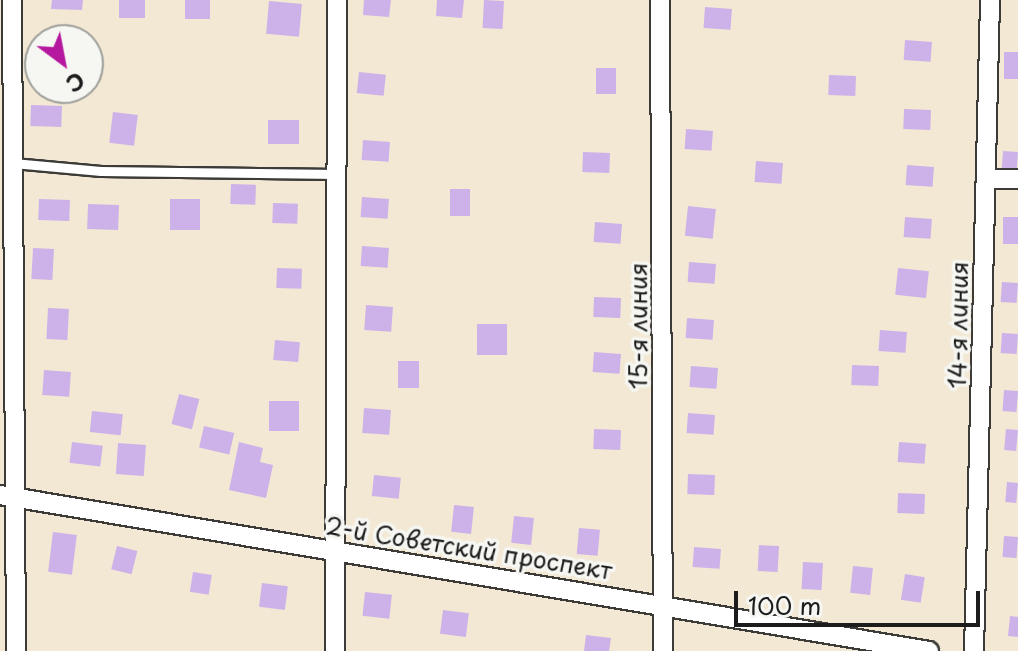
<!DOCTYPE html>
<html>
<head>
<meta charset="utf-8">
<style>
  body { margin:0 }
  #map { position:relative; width:1018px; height:651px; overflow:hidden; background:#f2e8d4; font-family:"Playpen Sans",sans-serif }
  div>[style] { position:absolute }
  .building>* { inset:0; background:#cdb2e9; transform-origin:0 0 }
  .roads { filter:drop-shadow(2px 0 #3c3b38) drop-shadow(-2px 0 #3c3b38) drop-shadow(0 2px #3c3b38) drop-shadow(0 -2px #3c3b38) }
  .lane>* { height:9px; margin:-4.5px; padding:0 4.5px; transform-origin:4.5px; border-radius:4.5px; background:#fff }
  .street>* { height:18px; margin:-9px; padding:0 9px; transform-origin:9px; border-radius:9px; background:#fff }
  span { translate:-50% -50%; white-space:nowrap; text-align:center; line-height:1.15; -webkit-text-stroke:7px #f6f6f2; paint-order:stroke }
  .street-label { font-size:24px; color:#1c1c1c }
  .north { position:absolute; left:24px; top:24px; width:80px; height:80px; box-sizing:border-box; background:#f6f6f2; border:2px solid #9f9f9c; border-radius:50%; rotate:148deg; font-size:22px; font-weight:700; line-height:32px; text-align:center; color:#1c1c1c }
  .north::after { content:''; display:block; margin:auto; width:28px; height:36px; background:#b5179e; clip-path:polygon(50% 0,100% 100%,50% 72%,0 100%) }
  .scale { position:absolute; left:734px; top:591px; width:246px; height:36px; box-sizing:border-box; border:4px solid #1c1c1c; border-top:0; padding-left:10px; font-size:24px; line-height:28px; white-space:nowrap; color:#1c1c1c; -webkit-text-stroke:6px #f6f6f2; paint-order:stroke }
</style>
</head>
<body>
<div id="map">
  <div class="building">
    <div style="clip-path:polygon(52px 0,83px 0,82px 10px,51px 9px)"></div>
    <div style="left:119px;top:0;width:26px;height:18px"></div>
    <div style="left:185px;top:0;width:25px;height:19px"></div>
    <div style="clip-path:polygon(364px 0,391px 0,389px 17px,363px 15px)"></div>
    <div style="clip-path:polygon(437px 0,464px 0,462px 18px,436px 16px)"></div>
    <div style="left:484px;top:0;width:20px;height:28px;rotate:3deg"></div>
    <div style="left:269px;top:1px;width:33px;height:33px;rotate:5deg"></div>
    <div style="left:705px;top:7px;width:27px;height:21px;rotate:4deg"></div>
    <div style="left:905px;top:40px;width:27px;height:20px;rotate:4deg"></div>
    <div style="left:1004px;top:52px;width:14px;height:27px"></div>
    <div style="left:596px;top:68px;width:20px;height:26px"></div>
    <div style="left:359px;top:72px;width:27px;height:21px;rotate:6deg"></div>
    <div style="left:829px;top:75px;width:27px;height:20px;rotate:2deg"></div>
    <div style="left:31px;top:105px;width:31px;height:21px;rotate:2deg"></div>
    <div style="left:904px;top:109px;width:27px;height:20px;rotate:2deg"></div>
    <div style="left:113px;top:112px;width:25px;height:31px;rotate:7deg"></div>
    <div style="left:268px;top:120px;width:31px;height:24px"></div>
    <div style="left:686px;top:129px;width:27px;height:20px;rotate:4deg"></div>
    <div style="left:363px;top:140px;width:27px;height:20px;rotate:4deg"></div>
    <div style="left:1003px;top:151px;width:15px;height:20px;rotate:4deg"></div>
    <div style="left:583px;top:152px;width:27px;height:20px;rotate:2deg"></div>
    <div style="left:756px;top:161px;width:27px;height:21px;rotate:4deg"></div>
    <div style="left:907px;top:165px;width:27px;height:20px;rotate:4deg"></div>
    <div style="left:231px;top:184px;width:25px;height:20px;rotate:2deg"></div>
    <div style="left:450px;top:189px;width:20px;height:27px"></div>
    <div style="left:362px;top:197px;width:27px;height:20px;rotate:4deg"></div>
    <div style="left:39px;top:199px;width:31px;height:21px;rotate:2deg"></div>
    <div style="left:170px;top:199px;width:30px;height:31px"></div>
    <div style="left:273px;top:203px;width:25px;height:20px;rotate:2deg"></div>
    <div style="left:88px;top:204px;width:31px;height:25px;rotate:2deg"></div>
    <div style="left:688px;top:206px;width:28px;height:30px;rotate:6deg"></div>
    <div style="left:905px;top:217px;width:27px;height:20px;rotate:4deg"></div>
    <div style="left:1018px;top:217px;width:27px;height:15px;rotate:90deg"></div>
    <div style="left:595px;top:222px;width:27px;height:20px;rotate:4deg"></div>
    <div style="left:362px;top:246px;width:27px;height:20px;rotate:4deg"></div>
    <div style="left:33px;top:248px;width:21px;height:31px;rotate:3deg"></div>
    <div style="left:689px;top:262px;width:27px;height:20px;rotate:4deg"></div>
    <div style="left:277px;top:268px;width:25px;height:20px;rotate:2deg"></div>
    <div style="left:898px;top:268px;width:31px;height:27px;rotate:6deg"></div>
    <div style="left:1002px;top:282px;width:16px;height:20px;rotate:4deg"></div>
    <div style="left:594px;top:297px;width:27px;height:20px;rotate:2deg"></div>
    <div style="left:366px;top:305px;width:27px;height:25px;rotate:4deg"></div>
    <div style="left:48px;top:308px;width:21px;height:31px;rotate:3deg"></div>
    <div style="left:687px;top:318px;width:27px;height:20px;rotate:4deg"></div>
    <div style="left:477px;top:324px;width:30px;height:31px"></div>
    <div style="left:880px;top:330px;width:27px;height:21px;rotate:4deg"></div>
    <div style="left:1002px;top:333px;width:16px;height:20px;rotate:4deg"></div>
    <div style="left:275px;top:340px;width:25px;height:20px;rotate:5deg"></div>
    <div style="left:594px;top:352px;width:27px;height:20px;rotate:4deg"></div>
    <div style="left:398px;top:361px;width:21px;height:27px"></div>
    <div style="left:852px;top:365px;width:27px;height:20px;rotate:2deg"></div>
    <div style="left:691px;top:366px;width:27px;height:21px;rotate:4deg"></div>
    <div style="left:44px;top:370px;width:27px;height:25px;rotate:4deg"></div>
    <div style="left:1004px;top:390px;width:14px;height:21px;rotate:4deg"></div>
    <div style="left:179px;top:394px;width:21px;height:31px;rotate:14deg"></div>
    <div style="left:269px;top:401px;width:30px;height:30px"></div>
    <div style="left:364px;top:408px;width:27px;height:25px;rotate:4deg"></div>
    <div style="left:92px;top:411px;width:31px;height:21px;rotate:6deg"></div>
    <div style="left:688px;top:413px;width:27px;height:20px;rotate:4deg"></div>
    <div style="left:204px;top:426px;width:31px;height:22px;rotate:13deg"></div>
    <div style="left:594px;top:429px;width:27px;height:20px;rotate:2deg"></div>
    <div style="left:1006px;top:429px;width:12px;height:21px;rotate:5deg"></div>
    <div style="left:72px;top:442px;width:31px;height:21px;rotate:7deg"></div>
    <div style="clip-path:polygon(239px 442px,263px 448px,260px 462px,273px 465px,266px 498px,229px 490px)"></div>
    <div style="left:899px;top:442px;width:27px;height:20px;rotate:4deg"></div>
    <div style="left:118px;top:443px;width:28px;height:31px;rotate:4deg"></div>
    <div style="left:688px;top:474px;width:27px;height:20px;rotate:2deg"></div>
    <div style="left:374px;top:475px;width:27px;height:21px;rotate:6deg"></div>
    <div style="left:1007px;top:482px;width:11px;height:20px;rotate:5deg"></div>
    <div style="left:898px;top:493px;width:27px;height:20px;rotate:2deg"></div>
    <div style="left:454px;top:505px;width:20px;height:27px;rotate:6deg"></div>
    <div style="left:514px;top:516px;width:20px;height:27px;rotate:6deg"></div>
    <div style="left:579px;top:528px;width:21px;height:26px;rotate:5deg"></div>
    <div style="left:53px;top:532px;width:24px;height:40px;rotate:7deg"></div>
    <div style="left:1004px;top:536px;width:14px;height:21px;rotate:4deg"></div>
    <div style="left:759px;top:545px;width:20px;height:26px;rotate:3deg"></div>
    <div style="left:117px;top:546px;width:21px;height:24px;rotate:14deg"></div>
    <div style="left:694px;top:547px;width:27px;height:20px;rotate:4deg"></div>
    <div style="left:803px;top:562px;width:20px;height:27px;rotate:3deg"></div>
    <div style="left:853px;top:566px;width:20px;height:27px;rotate:6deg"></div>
    <div style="left:193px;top:572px;width:19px;height:20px;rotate:9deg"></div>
    <div style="left:905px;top:574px;width:20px;height:26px;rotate:9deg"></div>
    <div style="left:262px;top:583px;width:26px;height:24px;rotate:7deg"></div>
    <div style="left:365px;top:592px;width:27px;height:24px;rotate:6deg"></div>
    <div style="left:443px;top:610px;width:26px;height:24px;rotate:7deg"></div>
    <div style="clip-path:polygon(1010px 616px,1018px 617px,1018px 637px,1008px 636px)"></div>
    <div style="clip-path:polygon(586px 635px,611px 638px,609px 651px,584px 651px)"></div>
  </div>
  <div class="roads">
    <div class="lane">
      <div style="left:13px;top:163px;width:88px;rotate:5.2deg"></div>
      <div style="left:101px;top:171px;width:236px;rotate:0.7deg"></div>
    </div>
    <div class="street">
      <div style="left:12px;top:0;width:651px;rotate:89.65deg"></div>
      <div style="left:660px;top:0;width:651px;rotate:89.74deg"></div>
      <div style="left:986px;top:179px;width:32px"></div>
      <div style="left:0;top:495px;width:942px;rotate:9.53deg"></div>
      <div style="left:335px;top:651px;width:651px;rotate:-89.82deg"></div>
      <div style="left:974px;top:651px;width:651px;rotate:-88.59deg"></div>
    </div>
  </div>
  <div class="street-label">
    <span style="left:958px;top:325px;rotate:-89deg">14-я линия</span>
    <span style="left:638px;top:326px;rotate:-90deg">15-я линия</span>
    <span style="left:469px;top:548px;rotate:9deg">2-й Советский проспект</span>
  </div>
  <div class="north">С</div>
  <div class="scale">100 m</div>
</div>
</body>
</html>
